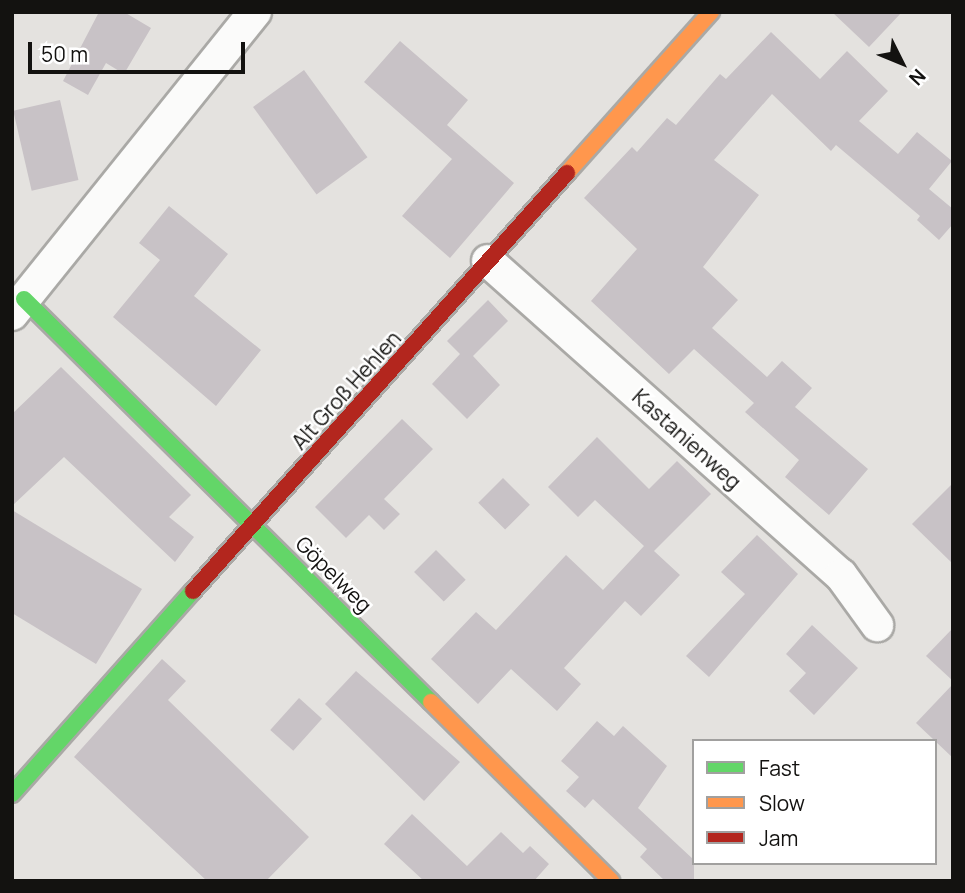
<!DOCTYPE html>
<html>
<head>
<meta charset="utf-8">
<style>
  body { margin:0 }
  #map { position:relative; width:965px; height:893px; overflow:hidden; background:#e4e2df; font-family:Manrope,sans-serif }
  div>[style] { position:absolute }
  .building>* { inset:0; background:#c8c2c6; transform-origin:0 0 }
  .roads { filter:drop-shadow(2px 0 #aaa9a6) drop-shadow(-2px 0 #aaa9a6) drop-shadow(0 2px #aaa9a6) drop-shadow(0 -2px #aaa9a6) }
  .street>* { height:32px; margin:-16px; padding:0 16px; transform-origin:16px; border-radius:16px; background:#fbfbfa }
  .fast>* { height:16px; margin:-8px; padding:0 8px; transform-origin:8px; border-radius:8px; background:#63d668 }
  .slow>* { height:16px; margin:-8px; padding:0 8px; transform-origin:8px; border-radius:8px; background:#ff974d }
  .jam>* { height:16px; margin:-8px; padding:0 8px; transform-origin:8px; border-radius:8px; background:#b3261e }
  span { translate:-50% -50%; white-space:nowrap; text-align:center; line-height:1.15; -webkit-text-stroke:5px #fff; paint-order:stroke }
  .street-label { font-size:21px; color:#131210 }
  .frame { position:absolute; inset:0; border:14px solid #131210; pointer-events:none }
  .legend { position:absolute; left:692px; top:739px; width:245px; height:126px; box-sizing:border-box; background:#fff; border:2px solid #a1a09f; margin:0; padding:9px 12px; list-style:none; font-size:21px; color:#131210 }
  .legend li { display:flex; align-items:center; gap:14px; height:35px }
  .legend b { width:35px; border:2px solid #a1a09f }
  .north { position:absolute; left:867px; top:28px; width:70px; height:70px; -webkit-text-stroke:5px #fff; paint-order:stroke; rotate:133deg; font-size:19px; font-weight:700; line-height:28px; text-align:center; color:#131210 }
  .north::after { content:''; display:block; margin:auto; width:24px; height:32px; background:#131210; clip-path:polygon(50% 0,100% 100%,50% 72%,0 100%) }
  .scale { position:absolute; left:28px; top:42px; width:217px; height:32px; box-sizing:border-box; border:4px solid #131210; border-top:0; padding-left:9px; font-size:21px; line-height:24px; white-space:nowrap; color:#131210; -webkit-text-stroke:5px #fff; paint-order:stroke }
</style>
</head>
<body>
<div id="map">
  <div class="building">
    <div style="clip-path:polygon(99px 12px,124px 12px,151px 28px,124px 74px,106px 63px,88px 95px,63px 81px)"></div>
    <div style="clip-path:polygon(832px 12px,902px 12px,869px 47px)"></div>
    <div style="clip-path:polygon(771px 32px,820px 79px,847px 51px,888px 91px,859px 121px,898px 154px,917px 132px,952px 161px,929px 189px,953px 209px,953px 224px,939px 240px,917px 220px,920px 216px,836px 145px,831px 151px,772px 94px,714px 160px,759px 195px,703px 267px,738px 300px,712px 328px,767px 377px,782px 361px,812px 388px,795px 407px,868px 469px,829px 515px,785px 477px,799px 460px,745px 412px,754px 403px,694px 349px,669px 374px,591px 301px,637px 249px,584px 198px,632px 147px,637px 152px,667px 118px,676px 125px,720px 74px,726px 79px)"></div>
    <div style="clip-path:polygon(400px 41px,468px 100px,447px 125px,514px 183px,450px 258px,402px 216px,452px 159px,364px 82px)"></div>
    <div style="left:304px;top:70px;width:108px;height:63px;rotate:54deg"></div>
    <div style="left:60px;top:100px;width:82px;height:48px;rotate:77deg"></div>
    <div style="clip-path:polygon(169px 206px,228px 254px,194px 296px,261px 350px,216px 406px,113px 317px,160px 260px,139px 243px)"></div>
    <div style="clip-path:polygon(488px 300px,508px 321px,473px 356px,500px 385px,467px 419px,432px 384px,460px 354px,447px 341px)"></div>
    <div style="clip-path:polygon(61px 367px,191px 495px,169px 517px,194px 537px,175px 562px,64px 457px,12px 506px,12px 414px)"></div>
    <div style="clip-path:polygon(402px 419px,433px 449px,384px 499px,400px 514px,384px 530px,369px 515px,346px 538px,315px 507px)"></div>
    <div style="clip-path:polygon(597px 437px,649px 489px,677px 461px,711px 494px,654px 551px,680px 575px,641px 616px,625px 601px,564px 668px,581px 684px,557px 711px,511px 669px,478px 704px,431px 659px,476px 612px,496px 630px,566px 555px,603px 590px,644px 546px,595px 500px,578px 517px,548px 487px)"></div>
    <div style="left:503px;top:478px;width:38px;height:35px;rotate:45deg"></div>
    <div style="clip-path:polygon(953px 483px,953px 564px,912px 524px)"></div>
    <div style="clip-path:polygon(12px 510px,142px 589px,96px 664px,12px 613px)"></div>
    <div style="clip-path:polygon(757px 535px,798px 574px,709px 677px,686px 656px,745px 594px,721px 572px)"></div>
    <div style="left:436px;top:550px;width:42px;height:31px;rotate:45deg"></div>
    <div style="clip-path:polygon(812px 625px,858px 668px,814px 715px,789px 691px,806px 673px,786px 654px)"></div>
    <div style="clip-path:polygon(953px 628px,953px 681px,926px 656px)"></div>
    <div style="clip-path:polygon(162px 659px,186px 681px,168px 700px,309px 837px,266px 881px,207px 881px,74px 757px)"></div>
    <div style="clip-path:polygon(356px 671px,460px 762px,424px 801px,325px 704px)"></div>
    <div style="clip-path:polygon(953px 684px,953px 758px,916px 723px)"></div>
    <div style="left:299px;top:698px;width:31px;height:43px;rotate:42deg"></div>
    <div style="clip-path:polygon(597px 721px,614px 736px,623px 726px,667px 766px,638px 808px,694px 860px,694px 881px,665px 881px,640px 857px,647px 849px,593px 799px,585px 808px,566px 791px,579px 777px,561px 761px)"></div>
    <div style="clip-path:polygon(412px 814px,467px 866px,501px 832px,523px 853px,530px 846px,549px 864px,534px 881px,424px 881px,384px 844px)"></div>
  </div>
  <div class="roads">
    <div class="street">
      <div style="left:488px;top:261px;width:472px;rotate:41.7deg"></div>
      <div style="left:841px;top:575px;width:62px;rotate:54.2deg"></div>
      <div style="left:12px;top:314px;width:388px;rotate:-51.2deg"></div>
    </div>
    <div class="fast">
      <div style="left:24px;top:299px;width:573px;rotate:44.72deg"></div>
      <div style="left:12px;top:794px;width:272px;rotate:-48.3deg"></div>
    </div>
    <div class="slow">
      <div style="left:567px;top:173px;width:216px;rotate:-48.2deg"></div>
      <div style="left:431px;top:702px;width:254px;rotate:44.8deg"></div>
    </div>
    <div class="jam">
      <div style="left:193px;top:591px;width:561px;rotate:-48.18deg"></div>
    </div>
  </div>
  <div class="street-label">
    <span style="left:346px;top:390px;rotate:-48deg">Alt Groß Hehlen</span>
    <span style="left:687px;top:439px;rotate:42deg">Kastanienweg</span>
    <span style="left:334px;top:574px;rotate:45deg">Göpelweg</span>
  </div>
  <div class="frame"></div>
  <ul class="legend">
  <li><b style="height:9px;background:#63d668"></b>Fast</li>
  <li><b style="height:9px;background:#ff974d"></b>Slow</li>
  <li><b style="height:9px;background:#b3261e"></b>Jam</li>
  </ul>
  <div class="north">N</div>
  <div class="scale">50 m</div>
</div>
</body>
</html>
